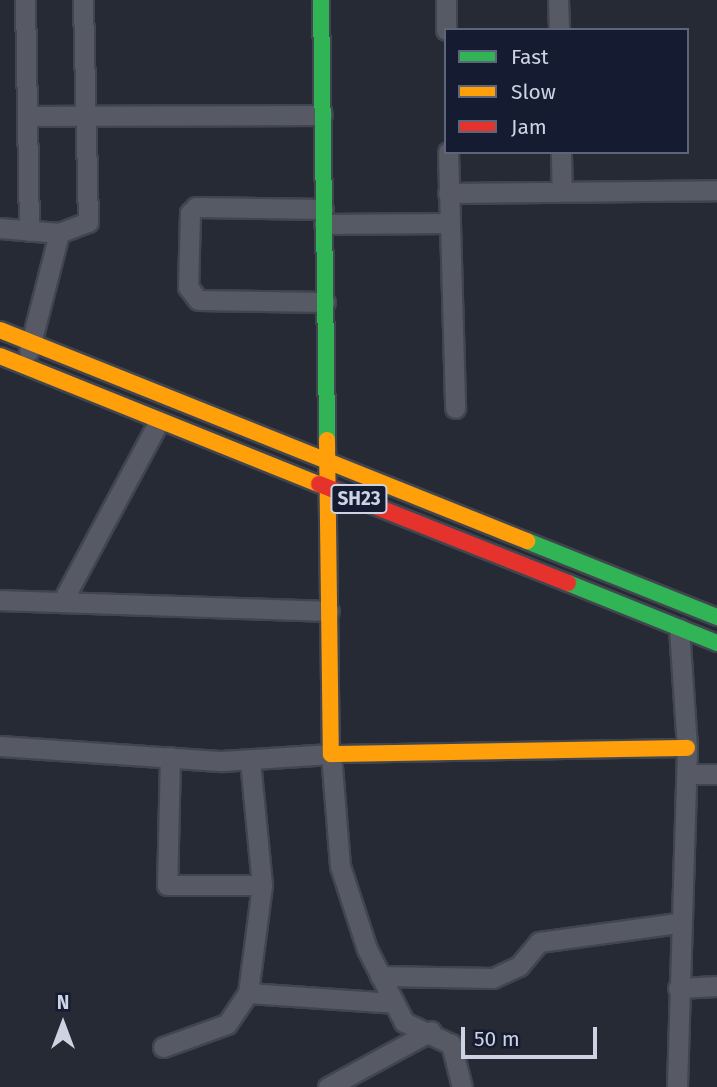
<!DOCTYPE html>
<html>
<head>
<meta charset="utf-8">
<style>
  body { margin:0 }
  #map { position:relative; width:717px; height:1087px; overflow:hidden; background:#252a35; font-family:"Fira Sans",sans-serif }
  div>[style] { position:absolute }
  .roads { filter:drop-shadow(2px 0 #41454f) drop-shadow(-2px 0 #41454f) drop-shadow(0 2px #41454f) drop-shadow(0 -2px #41454f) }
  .street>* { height:19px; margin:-9.5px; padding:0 9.5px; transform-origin:9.5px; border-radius:9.5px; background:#575a64 }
  .fast>* { height:16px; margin:-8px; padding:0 8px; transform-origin:8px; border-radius:8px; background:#30b455 }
  .slow>* { height:16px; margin:-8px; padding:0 8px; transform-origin:8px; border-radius:8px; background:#ff9f0a }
  .jam>* { height:16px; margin:-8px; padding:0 8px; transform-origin:8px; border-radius:8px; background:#e5322d }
  span { translate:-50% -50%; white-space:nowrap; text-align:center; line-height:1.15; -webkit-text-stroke:7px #151c31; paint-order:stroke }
  .shield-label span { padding:2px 5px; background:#151c31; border:2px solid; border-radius:5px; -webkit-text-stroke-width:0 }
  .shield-label { font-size:19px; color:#cdd3e2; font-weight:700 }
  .legend { position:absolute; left:444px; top:28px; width:245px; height:126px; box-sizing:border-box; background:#151c31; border:2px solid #5f6578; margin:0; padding:9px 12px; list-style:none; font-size:21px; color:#cdd3e2 }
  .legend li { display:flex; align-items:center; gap:14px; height:35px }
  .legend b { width:35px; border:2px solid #5f6578 }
  .north { position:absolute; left:28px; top:989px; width:70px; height:70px; -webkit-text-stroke:5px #151c31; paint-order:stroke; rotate:0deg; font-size:19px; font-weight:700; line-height:28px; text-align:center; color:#cdd3e2 }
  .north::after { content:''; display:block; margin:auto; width:24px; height:32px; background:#cdd3e2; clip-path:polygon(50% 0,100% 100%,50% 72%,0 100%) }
  .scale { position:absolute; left:461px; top:1027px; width:136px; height:32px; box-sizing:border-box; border:4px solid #cdd3e2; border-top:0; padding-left:9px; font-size:21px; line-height:24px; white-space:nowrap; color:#cdd3e2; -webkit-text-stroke:5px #151c31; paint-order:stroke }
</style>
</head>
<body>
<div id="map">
  <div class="roads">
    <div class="street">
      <div style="left:25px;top:0;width:231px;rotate:89deg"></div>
      <div style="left:446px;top:0;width:30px;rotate:90deg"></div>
      <div style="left:558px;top:0;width:30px;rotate:88deg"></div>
      <div style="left:27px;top:116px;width:295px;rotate:-0.2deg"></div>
      <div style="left:448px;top:152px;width:256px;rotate:88.4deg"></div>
      <div style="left:561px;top:152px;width:39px;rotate:89deg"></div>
      <div style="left:448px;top:193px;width:269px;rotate:-0.6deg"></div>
      <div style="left:323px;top:209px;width:127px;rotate:-179.1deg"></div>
      <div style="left:196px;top:207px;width:8px;rotate:135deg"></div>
      <div style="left:190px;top:213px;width:74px;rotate:91.5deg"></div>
      <div style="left:188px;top:287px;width:16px;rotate:52deg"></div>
      <div style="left:198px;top:300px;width:127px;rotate:0.9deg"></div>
      <div style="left:324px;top:224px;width:124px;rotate:-0.5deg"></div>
      <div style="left:0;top:228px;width:59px;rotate:4.8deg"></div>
      <div style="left:59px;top:233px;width:31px;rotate:-21deg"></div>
      <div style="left:88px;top:222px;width:222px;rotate:-91.3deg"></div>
      <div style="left:29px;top:351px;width:122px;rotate:-75.7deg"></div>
      <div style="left:0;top:600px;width:329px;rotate:1.9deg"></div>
      <div style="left:62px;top:602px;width:205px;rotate:-61.8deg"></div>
      <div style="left:0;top:746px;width:223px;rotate:3.9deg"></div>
      <div style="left:222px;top:761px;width:109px;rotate:-3.7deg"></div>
      <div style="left:331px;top:754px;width:112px;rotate:85.4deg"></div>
      <div style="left:340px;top:866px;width:87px;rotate:72deg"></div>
      <div style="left:367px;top:949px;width:82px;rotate:63.1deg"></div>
      <div style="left:404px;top:1022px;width:52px;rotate:25.1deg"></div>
      <div style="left:451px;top:1044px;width:44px;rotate:75.7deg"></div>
      <div style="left:170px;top:757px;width:128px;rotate:91.3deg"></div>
      <div style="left:167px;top:885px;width:95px"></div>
      <div style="left:687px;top:774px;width:30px"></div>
      <div style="left:380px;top:976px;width:113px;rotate:1deg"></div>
      <div style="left:493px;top:978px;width:29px;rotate:-25deg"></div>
      <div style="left:519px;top:966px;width:31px;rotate:-50deg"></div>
      <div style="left:539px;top:942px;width:140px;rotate:-7.8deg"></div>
      <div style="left:678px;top:988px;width:39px;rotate:-3deg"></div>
      <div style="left:248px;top:993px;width:145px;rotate:3.9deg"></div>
      <div style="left:163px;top:1047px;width:68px;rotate:-19.8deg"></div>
      <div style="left:227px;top:1024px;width:37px;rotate:-56deg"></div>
      <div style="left:248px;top:993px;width:109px;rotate:-82.6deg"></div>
      <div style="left:262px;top:885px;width:125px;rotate:-95.5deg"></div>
      <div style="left:328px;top:1087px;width:117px;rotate:-28.5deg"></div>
      <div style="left:677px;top:1087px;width:339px;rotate:-88.3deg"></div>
      <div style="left:687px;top:748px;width:120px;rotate:-93.8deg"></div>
    </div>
    <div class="fast">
      <div style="left:321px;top:0;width:440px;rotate:89.2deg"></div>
      <div style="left:527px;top:541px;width:205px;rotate:21.8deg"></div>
      <div style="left:568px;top:583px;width:161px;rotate:21.9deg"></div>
    </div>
    <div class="slow">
      <div style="left:0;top:330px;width:568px;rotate:21.82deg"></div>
      <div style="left:0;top:356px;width:344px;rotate:21.9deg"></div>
      <div style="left:327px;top:440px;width:314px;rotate:89.3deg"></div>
      <div style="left:331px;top:754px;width:356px;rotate:-1deg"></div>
    </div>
    <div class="jam">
      <div style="left:319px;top:484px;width:268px;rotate:21.7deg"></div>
    </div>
  </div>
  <div class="shield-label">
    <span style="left:359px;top:499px">SH23</span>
  </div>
  <ul class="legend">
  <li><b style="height:9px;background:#30b455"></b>Fast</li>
  <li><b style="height:9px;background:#ff9f0a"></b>Slow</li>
  <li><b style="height:9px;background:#e5322d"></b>Jam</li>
  </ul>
  <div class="north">N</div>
  <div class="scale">50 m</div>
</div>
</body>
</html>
